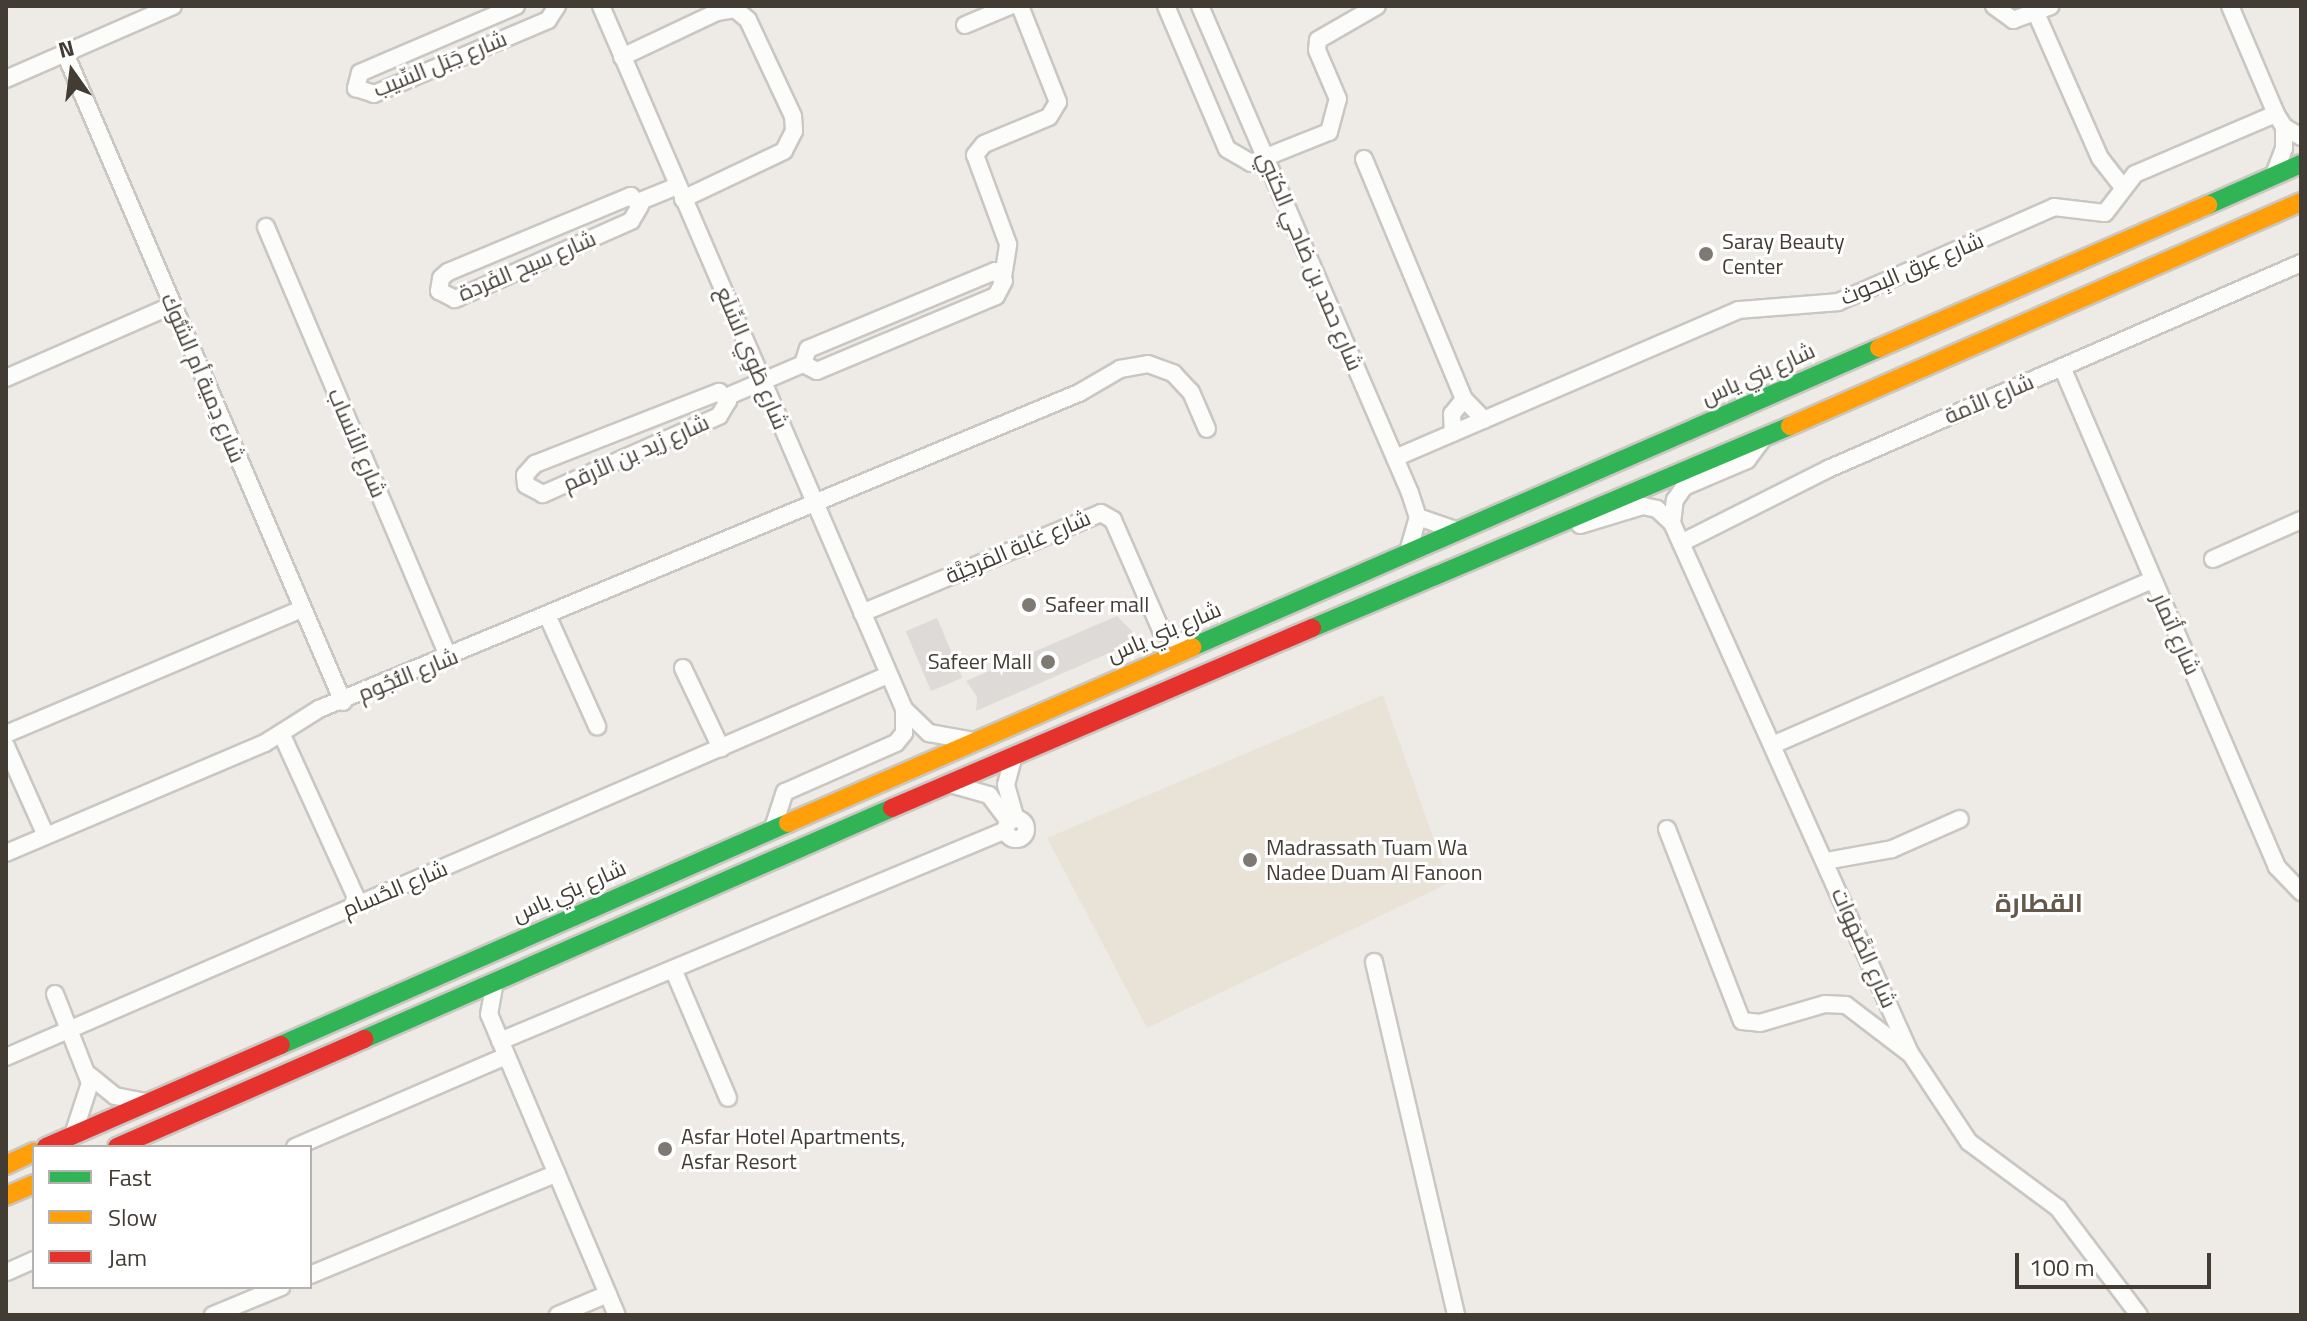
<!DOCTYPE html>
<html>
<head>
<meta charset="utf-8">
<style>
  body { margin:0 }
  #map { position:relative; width:2307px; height:1321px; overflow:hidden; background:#eeebe7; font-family:"Titillium Web",Cairo,sans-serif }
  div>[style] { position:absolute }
  .education>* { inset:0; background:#e9e2d6 }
  .parking>* { inset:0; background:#dddad7; transform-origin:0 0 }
  .roads { filter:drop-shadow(2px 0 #cac7c3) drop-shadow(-2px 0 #cac7c3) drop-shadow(0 2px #cac7c3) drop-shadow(0 -2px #cac7c3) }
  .street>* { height:16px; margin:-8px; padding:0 8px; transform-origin:8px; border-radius:8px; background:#fcfcfb }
  .street>.ring { margin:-8px; padding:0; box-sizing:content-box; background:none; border:16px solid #fcfcfb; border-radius:50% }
  .fast>* { height:18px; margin:-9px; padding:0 9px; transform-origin:9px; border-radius:9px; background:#30b455 }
  .slow>* { height:18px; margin:-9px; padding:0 9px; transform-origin:9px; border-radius:9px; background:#ff9f0a }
  .jam>* { height:18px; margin:-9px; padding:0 9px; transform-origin:9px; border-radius:9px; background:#e5322d }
  .dots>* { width:22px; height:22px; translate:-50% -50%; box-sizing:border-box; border:4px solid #fff; border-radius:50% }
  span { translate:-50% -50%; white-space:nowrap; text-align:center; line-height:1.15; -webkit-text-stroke:6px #fff; paint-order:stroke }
  .street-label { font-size:22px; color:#433c34 }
  .poi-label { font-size:22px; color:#433c34 }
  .left { translate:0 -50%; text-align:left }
  .right { translate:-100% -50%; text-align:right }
  .quarter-label { font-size:26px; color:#65594c; font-weight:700 }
  .frame { position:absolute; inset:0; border:8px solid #433c34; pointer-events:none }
  .legend { position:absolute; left:32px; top:1145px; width:280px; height:144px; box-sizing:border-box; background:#fff; border:2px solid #b4b1ae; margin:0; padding:10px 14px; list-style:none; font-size:24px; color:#433c34 }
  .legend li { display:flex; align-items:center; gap:16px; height:40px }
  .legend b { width:40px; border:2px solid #b4b1ae }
  .north { position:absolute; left:32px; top:32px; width:80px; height:80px; -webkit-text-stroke:6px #fff; paint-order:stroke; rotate:346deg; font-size:22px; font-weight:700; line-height:32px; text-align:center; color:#433c34 }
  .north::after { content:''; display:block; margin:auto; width:28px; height:36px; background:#433c34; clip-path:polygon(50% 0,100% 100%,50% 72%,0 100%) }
  .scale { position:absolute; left:2015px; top:1253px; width:196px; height:36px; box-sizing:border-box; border:4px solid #433c34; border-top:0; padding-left:10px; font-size:24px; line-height:28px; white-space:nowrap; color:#433c34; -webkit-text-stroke:6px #fff; paint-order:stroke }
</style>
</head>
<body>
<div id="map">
  <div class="education">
    <div style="clip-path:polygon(1383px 695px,1449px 883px,1147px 1028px,1047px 838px)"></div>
  </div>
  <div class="parking">
    <div style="clip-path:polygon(1117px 616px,1132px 631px,1130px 644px,976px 711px,977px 697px,966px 681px)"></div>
    <div style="left:937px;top:618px;width:65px;height:34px;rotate:67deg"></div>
  </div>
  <div class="roads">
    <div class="street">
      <div style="left:516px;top:6px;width:170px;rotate:156.8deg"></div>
      <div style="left:360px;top:73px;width:16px;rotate:105deg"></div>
      <div style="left:356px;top:88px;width:19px;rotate:18deg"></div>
      <div style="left:374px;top:94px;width:189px;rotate:-23deg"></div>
      <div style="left:548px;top:20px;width:17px;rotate:-57deg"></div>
      <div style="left:601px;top:6px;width:766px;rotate:66.68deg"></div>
      <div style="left:904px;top:709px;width:35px;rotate:44deg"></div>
      <div style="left:929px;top:733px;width:41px;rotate:9.9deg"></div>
      <div style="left:1166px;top:6px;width:155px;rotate:66.9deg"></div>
      <div style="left:1227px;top:149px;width:28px;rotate:30deg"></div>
      <div style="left:1251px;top:163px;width:84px;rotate:-21.7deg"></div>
      <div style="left:1329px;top:132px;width:34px;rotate:-75deg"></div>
      <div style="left:1338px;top:99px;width:53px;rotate:-113.2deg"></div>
      <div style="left:1317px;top:50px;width:10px;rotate:-84deg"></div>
      <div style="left:1318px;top:40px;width:68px;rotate:-30deg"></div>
      <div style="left:1200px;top:6px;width:530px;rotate:66.67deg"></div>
      <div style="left:1410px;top:493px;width:25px;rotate:72deg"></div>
      <div style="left:1418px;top:517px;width:33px;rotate:106deg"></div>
      <div style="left:1994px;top:6px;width:24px;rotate:36deg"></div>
      <div style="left:2013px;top:20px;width:40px;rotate:-20.2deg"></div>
      <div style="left:2230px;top:6px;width:117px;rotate:66.9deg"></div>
      <div style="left:2276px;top:114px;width:15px;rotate:58deg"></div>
      <div style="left:2284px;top:127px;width:20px;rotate:30deg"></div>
      <div style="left:2036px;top:13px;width:158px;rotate:66.2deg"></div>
      <div style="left:2100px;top:158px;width:37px;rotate:52deg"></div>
      <div style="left:965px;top:25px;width:49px;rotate:-22.9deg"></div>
      <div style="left:65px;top:53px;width:706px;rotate:66.81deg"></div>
      <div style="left:622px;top:57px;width:105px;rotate:-25.3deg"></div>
      <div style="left:717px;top:12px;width:18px;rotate:-9deg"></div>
      <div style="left:735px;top:9px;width:17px;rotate:40deg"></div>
      <div style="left:748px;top:20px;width:106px;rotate:64.9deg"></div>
      <div style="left:793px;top:116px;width:15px;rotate:86deg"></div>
      <div style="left:794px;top:131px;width:22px;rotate:117deg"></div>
      <div style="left:784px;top:151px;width:112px;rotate:154.6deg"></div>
      <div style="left:6px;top:79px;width:182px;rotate:-23.6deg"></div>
      <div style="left:1364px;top:159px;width:260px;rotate:67.4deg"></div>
      <div style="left:1464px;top:399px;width:29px;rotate:46deg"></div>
      <div style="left:2273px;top:177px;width:31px;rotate:-69deg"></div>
      <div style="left:2284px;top:148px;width:21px;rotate:-90deg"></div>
      <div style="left:631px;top:196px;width:13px;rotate:48deg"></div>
      <div style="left:640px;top:206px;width:17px;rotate:121deg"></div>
      <div style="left:631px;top:221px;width:193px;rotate:156.1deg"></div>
      <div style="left:455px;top:299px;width:18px;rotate:-153deg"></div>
      <div style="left:439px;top:291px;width:13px;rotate:-81deg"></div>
      <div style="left:441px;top:278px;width:9px;rotate:-41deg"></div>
      <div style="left:448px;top:272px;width:198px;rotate:-22.6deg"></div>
      <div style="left:638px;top:202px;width:42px;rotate:-22.3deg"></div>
      <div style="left:266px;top:227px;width:469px;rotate:67deg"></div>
      <div style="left:995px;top:271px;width:13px;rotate:48deg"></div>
      <div style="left:1004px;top:281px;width:17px;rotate:118deg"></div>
      <div style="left:996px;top:296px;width:194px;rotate:157.3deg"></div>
      <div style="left:817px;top:371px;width:16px;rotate:-153deg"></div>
      <div style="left:803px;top:364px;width:16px;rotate:-72deg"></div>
      <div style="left:808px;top:349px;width:203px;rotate:-22.6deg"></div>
      <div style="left:1003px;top:277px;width:33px;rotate:-81deg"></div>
      <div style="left:1008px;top:244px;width:95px;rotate:-110.3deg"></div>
      <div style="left:975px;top:155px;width:14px;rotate:-51deg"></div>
      <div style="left:984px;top:144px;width:70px;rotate:-22.6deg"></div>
      <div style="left:1049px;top:117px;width:17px;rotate:-59deg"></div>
      <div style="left:1058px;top:102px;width:103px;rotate:-111.6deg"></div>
      <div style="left:2062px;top:367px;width:544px;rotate:66.73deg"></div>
      <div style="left:2277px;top:867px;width:35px;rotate:46deg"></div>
      <div style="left:6px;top:378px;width:182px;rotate:-23.6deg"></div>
      <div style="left:719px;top:392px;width:13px;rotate:45deg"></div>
      <div style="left:728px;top:401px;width:17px;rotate:121deg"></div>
      <div style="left:719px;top:416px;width:193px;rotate:156.1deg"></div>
      <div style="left:543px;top:494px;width:19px;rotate:-152deg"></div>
      <div style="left:526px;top:485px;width:10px;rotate:-96deg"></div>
      <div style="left:525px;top:475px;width:15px;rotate:-48deg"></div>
      <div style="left:535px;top:464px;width:198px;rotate:-21.4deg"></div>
      <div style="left:726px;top:397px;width:84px;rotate:-23.2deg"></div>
      <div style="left:1453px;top:433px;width:19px;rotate:-93deg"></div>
      <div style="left:1452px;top:414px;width:19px;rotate:-51deg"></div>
      <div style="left:1395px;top:458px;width:374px;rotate:-23.3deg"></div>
      <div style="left:1739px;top:310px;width:99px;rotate:-4.6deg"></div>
      <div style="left:1838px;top:302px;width:236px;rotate:-23.7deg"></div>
      <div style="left:2054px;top:207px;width:51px;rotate:6.7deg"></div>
      <div style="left:2105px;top:213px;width:49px;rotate:-52.4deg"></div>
      <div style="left:2135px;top:174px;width:153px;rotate:-23.1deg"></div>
      <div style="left:1418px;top:517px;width:39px;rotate:19deg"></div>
      <div style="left:1672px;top:523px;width:23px;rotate:-83deg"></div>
      <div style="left:1675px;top:500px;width:16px;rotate:-55deg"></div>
      <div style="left:1684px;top:487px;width:69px;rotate:-23.2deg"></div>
      <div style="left:1747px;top:460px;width:25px;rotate:-53deg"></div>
      <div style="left:1580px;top:525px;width:66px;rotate:-16.8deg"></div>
      <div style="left:1643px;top:506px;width:14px;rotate:12deg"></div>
      <div style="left:1657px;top:509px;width:21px;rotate:43deg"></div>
      <div style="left:1672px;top:523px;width:581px;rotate:65.82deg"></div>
      <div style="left:1910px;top:1053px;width:107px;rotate:56.5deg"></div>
      <div style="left:1969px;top:1142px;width:111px;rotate:36.6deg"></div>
      <div style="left:2058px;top:1208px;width:134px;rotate:52.9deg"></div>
      <div style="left:1681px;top:543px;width:165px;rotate:-26.7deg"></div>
      <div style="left:1828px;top:469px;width:516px;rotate:-23.53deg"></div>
      <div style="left:2213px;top:559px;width:96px;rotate:-23.9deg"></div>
      <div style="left:862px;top:613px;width:259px;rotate:-22.7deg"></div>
      <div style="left:1101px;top:513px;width:14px;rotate:30deg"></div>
      <div style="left:1113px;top:520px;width:120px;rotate:66.4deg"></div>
      <div style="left:1161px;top:630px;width:17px;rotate:36deg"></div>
      <div style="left:1175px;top:640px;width:23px;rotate:10deg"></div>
      <div style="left:548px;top:617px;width:120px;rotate:65.8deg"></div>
      <div style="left:683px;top:668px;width:89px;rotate:64.6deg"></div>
      <div style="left:6px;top:734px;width:321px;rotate:-22.9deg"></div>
      <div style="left:282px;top:735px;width:186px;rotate:65.5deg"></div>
      <div style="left:1775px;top:744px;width:411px;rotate:-23.5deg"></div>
      <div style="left:6px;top:746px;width:98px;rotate:66deg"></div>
      <div style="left:1014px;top:755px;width:31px;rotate:105deg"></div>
      <div style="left:1006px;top:785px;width:35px;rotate:74deg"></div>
      <div style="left:950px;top:784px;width:41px;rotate:15.8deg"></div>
      <div style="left:989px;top:795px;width:34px;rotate:53deg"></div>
      <div class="ring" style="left:1006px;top:819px;width:4px;height:4px"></div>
      <div style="left:773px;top:828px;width:38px;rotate:-72deg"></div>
      <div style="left:785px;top:792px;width:121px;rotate:-23.8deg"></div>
      <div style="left:896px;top:743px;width:13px;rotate:-51deg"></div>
      <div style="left:904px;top:733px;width:24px;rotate:-90deg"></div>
      <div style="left:1667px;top:829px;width:206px;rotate:68.7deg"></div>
      <div style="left:1742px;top:1021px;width:18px;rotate:6deg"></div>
      <div style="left:1760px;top:1023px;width:68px;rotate:-16.3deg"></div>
      <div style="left:1825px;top:1004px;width:21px;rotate:3deg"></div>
      <div style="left:1846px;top:1005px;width:79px;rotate:37.3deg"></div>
      <div style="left:6px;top:853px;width:281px;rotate:-23deg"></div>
      <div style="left:265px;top:743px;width:64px;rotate:-32.2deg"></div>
      <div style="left:319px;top:709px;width:823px;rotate:-22.58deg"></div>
      <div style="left:1079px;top:393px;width:48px;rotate:-30.3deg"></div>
      <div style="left:1120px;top:369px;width:28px;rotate:-10deg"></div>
      <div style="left:1148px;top:364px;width:27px;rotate:20deg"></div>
      <div style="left:1173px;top:373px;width:26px;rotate:47deg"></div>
      <div style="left:1191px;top:392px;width:40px;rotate:66.6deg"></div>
      <div style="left:1826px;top:861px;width:67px;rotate:-10.3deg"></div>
      <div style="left:1892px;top:849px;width:74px;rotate:-23.8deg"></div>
      <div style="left:1374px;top:962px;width:362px;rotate:76.9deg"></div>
      <div style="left:673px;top:969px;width:140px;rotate:66.9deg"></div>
      <div style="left:495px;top:981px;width:34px;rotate:100deg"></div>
      <div style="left:489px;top:1014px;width:327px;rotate:67deg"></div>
      <div style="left:55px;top:994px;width:96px;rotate:68.5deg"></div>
      <div style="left:90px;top:1083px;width:55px;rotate:108.1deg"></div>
      <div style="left:500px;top:1041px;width:548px;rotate:-22.64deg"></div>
      <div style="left:6px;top:1057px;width:961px;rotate:-23.42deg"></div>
      <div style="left:89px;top:1075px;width:33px;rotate:39deg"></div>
      <div style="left:115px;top:1096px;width:33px;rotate:11deg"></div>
      <div style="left:295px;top:1147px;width:230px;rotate:-23.3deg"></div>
      <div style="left:7px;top:1272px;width:30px;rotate:-24deg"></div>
      <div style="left:310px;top:1275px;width:267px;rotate:-22.4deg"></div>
      <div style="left:213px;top:1315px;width:74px;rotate:-22.4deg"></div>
      <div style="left:558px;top:1315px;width:54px;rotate:-22.8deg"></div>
    </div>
    <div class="fast">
      <div style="left:2208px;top:205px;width:102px;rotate:-23.8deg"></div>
      <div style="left:1312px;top:628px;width:519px;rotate:-22.91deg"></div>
      <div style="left:1192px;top:647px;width:749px;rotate:-23.52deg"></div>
      <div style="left:364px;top:1039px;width:576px;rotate:-23.63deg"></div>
      <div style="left:281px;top:1045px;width:553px;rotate:-23.65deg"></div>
    </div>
    <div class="slow">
      <div style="left:1879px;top:348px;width:359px;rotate:-23.5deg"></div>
      <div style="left:1790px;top:426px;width:558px;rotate:-23.67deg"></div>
      <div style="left:788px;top:823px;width:441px;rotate:-23.5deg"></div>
      <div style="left:6px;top:1165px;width:31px;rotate:-25deg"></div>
      <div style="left:6px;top:1196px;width:30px;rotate:-23deg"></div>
    </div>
    <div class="jam">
      <div style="left:892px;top:808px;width:457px;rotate:-23.2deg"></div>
      <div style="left:46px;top:1147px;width:256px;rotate:-23.5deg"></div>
      <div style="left:117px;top:1147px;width:270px;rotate:-23.6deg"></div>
    </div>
  </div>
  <div class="dots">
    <div style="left:1706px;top:254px;background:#7f7973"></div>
    <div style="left:1029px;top:605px;background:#7f7973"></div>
    <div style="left:1048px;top:662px;background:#7f7973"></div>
    <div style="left:1250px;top:860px;background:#7f7973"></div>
    <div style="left:665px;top:1149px;background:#7f7973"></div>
  </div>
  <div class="street-label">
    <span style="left:440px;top:64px;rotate:-22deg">شارع جَبَل السِّيب</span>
    <span style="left:1310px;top:261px;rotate:67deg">شارع حمد بن ضاحي الكتبي</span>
    <span style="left:527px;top:266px;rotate:-23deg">شارع سيح الفَردة</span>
    <span style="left:1912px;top:269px;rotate:-23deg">شارع عِرق البِحوث</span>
    <span style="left:752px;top:358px;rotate:67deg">شارع طَوِي السِّلَع</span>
    <span style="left:1758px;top:374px;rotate:-24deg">شارع بني ياس</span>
    <span style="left:203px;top:378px;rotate:67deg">شارع دِمية أم الشُّوك</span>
    <span style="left:1989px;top:399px;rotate:-23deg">شارع الأمة</span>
    <span style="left:357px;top:443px;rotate:67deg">شارع الأنساب</span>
    <span style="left:636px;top:453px;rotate:-24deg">شارع زَيد بن الأرقم</span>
    <span style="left:1018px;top:547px;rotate:-23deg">شارع غابة المَرخِيَّة</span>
    <span style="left:1164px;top:632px;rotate:-23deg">شارع بني ياس</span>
    <span style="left:2176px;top:634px;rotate:66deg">شارع أتمار</span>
    <span style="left:408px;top:675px;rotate:-22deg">شارع النُّجُوم</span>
    <span style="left:395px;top:889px;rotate:-23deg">شارع الحُسام</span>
    <span style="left:569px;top:891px;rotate:-24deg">شارع بني ياس</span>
    <span style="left:1864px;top:948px;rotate:66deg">شارع الصَّهَوات</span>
  </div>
  <div class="poi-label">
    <span class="left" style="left:1722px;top:254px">Saray Beauty<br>Center</span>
    <span class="left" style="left:1045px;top:605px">Safeer mall</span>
    <span class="right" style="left:1032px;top:662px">Safeer Mall</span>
    <span class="left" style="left:1266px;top:860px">Madrassath Tuam Wa<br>Nadee Duam Al Fanoon</span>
    <span class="left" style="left:681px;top:1149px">Asfar Hotel Apartments,<br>Asfar Resort</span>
  </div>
  <div class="quarter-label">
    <span style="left:2039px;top:903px">القطارة</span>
  </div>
  <div class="frame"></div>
  <ul class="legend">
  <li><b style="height:10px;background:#30b455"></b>Fast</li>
  <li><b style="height:10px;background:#ff9f0a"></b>Slow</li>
  <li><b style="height:10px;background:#e5322d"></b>Jam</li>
  </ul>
  <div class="north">N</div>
  <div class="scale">100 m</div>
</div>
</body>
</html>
